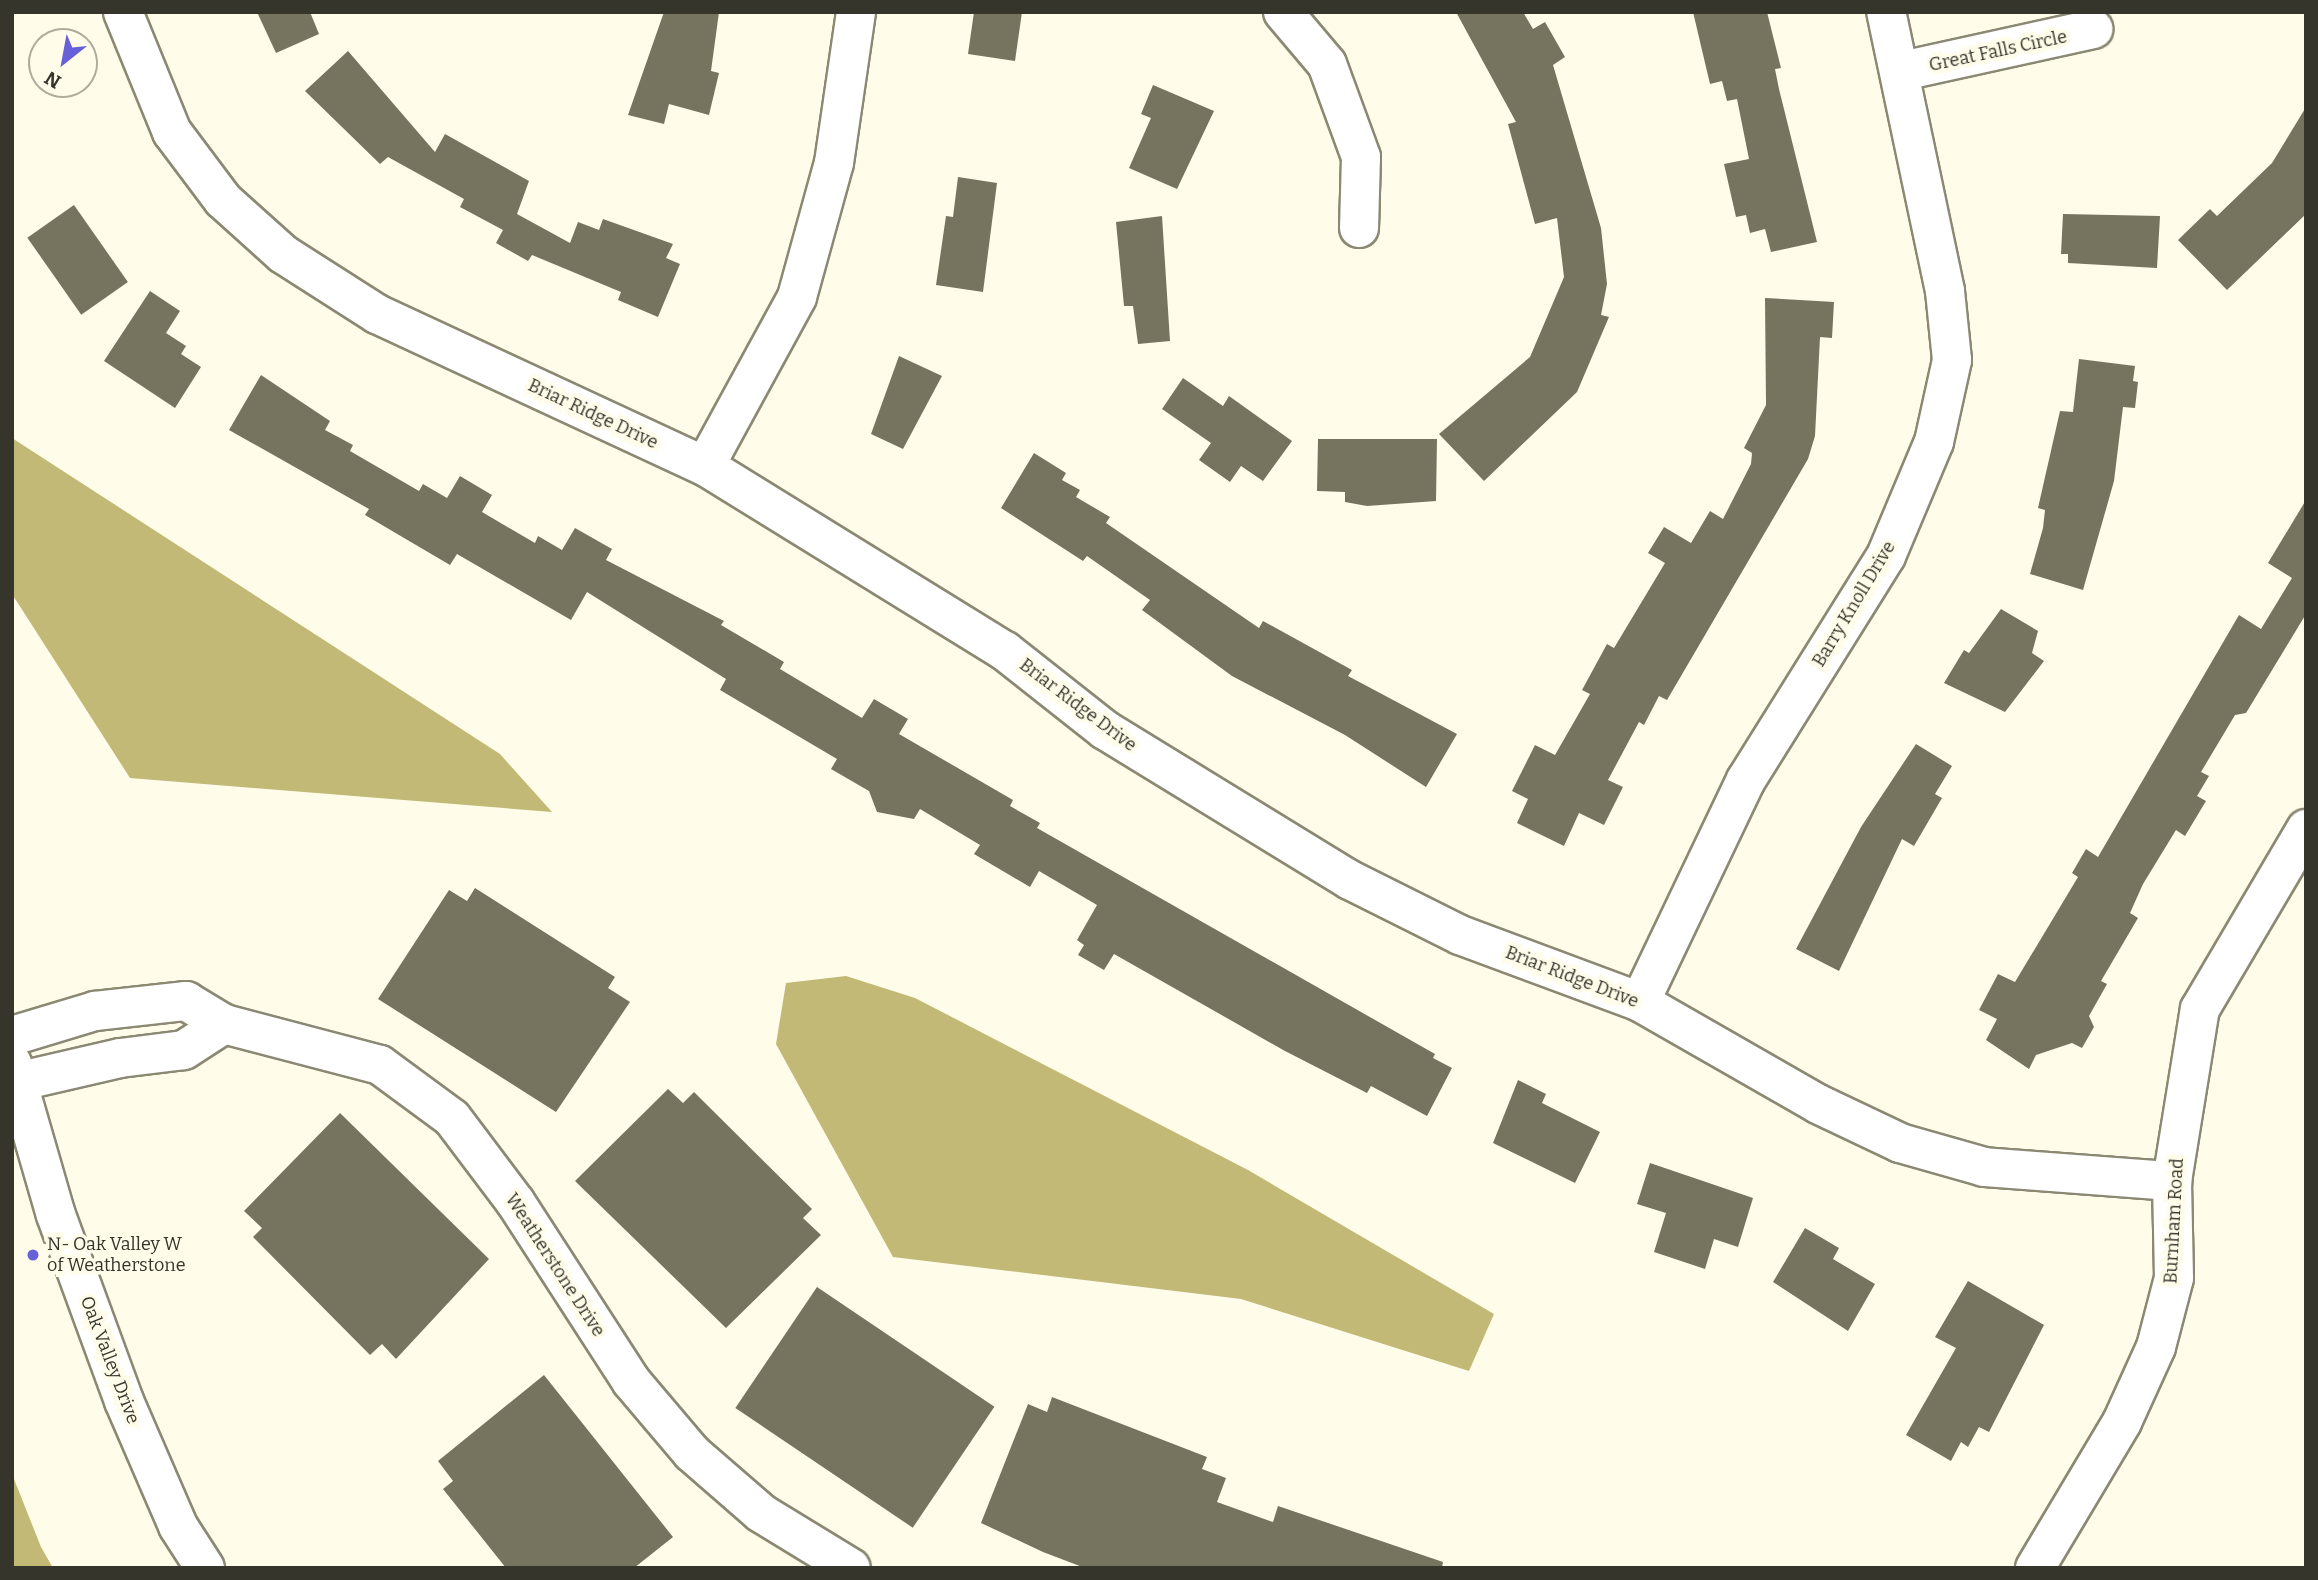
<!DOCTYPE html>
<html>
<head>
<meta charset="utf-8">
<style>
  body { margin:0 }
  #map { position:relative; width:2318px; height:1580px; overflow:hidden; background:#fffce9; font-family:Bitter,serif }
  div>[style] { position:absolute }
  .water>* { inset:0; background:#c3b977 }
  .building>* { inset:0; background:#76735e; transform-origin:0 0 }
  .roads { filter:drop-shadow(2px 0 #8b8873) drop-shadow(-2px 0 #8b8873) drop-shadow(0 2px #8b8873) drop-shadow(0 -2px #8b8873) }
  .minor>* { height:38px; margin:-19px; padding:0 19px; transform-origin:19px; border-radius:19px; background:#fff }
  .dots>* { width:19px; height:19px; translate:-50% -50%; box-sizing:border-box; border:4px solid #fffce9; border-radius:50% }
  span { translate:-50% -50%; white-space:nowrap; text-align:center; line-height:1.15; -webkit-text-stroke:7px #fffce9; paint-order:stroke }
  .street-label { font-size:18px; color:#36352c }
  .poi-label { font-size:18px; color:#36352c }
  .left { translate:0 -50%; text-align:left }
  .frame { position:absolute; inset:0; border:14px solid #36352c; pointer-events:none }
  .north { position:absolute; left:28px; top:28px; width:70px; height:70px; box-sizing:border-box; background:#fffce9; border:2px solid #afac9d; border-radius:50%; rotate:211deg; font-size:19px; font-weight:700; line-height:28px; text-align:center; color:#36352c }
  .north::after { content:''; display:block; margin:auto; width:24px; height:32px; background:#6660d9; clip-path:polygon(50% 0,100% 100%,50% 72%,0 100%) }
</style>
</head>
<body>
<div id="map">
  <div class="water">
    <div style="clip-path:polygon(12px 438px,500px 754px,552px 812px,130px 778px,12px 594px)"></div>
    <div style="clip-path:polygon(846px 976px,915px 998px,1248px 1170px,1494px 1314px,1469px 1371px,1241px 1299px,893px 1257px,776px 1044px,786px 983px)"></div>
    <div style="clip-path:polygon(12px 1474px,41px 1547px,53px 1568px,12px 1568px)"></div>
  </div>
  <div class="building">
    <div style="clip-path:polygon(257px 12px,310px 12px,319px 34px,276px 53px)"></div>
    <div style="clip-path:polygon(664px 12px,719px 12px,711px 71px,719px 73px,709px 115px,669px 104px,664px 124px,628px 115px)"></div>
    <div style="clip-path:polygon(974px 12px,1022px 12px,1015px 61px,968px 54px)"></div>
    <div style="clip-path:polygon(1456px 12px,1523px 12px,1533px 29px,1545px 22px,1565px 57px,1553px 65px,1601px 228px,1607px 284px,1601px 315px,1609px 317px,1577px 392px,1484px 481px,1439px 434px,1530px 357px,1564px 277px,1557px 218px,1535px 224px,1508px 124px,1516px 122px)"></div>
    <div style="clip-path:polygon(1693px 12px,1767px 12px,1781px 68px,1775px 69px,1779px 89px,1817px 242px,1771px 252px,1765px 229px,1750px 233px,1746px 215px,1736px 217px,1724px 164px,1749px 159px,1737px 99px,1727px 101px,1722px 81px,1710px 84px)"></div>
    <div style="clip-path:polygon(348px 51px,435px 152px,445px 134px,529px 181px,517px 214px,570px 243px,578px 222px,599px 230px,603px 219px,673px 244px,666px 258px,680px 264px,658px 317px,618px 300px,621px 292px,532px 255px,528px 261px,496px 243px,503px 230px,460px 207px,464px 199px,388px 157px,380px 164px,305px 91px)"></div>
    <div style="clip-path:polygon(1153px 85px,1214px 111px,1177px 189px,1129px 168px,1151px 118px,1141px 114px)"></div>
    <div style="clip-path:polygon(2306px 107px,2306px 214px,2227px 290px,2178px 240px,2210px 209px,2217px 216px,2272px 163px)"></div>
    <div style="clip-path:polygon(958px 177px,997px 183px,983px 292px,936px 285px,946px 216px,953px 217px)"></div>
    <div style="left:74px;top:205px;width:94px;height:57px;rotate:55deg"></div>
    <div style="clip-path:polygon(2063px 214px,2160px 216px,2157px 268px,2068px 263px,2068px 254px,2061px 254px)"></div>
    <div style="clip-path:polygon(1162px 216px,1170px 341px,1138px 344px,1133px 306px,1124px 306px,1116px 222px)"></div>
    <div style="clip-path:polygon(150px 291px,180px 311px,166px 333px,186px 346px,181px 354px,201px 367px,175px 408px,104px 361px)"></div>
    <div style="clip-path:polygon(1765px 298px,1834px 302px,1832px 338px,1820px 337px,1815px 436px,1808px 459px,1667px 700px,1659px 696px,1644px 725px,1639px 722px,1608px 780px,1623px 787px,1604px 825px,1579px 813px,1564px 846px,1517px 823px,1528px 799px,1512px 791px,1535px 745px,1555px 755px,1590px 694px,1582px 690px,1607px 644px,1614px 648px,1665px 563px,1648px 553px,1664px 527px,1691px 543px,1710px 511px,1723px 519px,1751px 464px,1752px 453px,1744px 448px,1766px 405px)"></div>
    <div style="clip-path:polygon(899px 356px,942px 376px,903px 449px,871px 434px)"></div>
    <div style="clip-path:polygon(2079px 359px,2135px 366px,2133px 381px,2138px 382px,2135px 408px,2123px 407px,2114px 481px,2083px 590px,2030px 574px,2043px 528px,2045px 510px,2038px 508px,2060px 411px,2073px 412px)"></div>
    <div style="clip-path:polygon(261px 375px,330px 421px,325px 430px,353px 445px,350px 451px,419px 491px,423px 484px,447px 498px,460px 476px,492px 495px,482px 512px,535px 543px,538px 536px,562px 550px,575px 528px,612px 549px,606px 560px,724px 621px,721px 625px,784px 662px,780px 669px,862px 718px,874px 699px,908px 719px,899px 734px,1013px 800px,1010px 806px,1040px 823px,1037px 828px,1435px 1054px,1433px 1058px,1452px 1068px,1427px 1116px,1371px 1086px,1367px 1093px,1285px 1051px,1114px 954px,1104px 970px,1078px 955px,1084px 945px,1077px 940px,1097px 905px,1039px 871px,1030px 887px,974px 854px,980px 845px,920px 809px,914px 819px,877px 812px,869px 791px,831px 769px,837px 759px,720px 690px,726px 679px,587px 592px,571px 620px,457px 554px,450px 565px,365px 515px,369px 509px,229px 430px)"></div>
    <div style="clip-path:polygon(1183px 378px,1223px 406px,1229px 396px,1292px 441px,1263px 481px,1241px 466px,1230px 482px,1199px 460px,1211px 443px,1162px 409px)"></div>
    <div style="clip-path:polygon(1318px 439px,1437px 439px,1436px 501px,1367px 506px,1345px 502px,1345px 492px,1317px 491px)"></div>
    <div style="clip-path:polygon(1034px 453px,1066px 473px,1062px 480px,1080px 490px,1076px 497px,1110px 517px,1106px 523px,1259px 628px,1263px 621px,1352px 670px,1348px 676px,1457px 734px,1426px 787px,1345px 735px,1232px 676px,1142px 610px,1150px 600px,1087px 556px,1083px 561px,1001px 508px)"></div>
    <div style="clip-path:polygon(2306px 500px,2306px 614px,2246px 713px,2235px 715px,2201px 772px,2209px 776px,2197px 796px,2206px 801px,2185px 836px,2176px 830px,2143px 884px,2130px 913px,2138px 918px,2101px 981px,2107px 984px,2089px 1016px,2094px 1027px,2082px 1048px,2072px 1043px,2036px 1055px,2029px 1069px,1986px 1040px,1997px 1019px,1979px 1010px,1998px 974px,2015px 982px,2078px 877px,2072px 873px,2086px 849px,2098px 857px,2239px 615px,2261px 629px,2292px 578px,2268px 563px)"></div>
    <div style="clip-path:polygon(2001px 609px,2038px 631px,2032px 653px,2044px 661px,2005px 712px,1944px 683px,1964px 650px,1969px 653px)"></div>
    <div style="clip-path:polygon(1916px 744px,1952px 766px,1935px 794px,1942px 798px,1914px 846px,1902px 839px,1839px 971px,1796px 949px,1861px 827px)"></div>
    <div style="clip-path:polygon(475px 888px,615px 977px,608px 988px,630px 1002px,556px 1112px,378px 999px,449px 890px,467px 901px)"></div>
    <div style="clip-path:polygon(1518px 1080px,1546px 1094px,1542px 1103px,1600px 1132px,1575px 1183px,1493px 1143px)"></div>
    <div style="clip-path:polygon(668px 1089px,683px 1103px,694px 1092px,812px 1209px,803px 1218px,821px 1235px,726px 1328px,575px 1181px)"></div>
    <div style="clip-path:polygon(340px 1113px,489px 1259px,396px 1359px,382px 1344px,370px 1355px,253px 1237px,262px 1228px,244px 1211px)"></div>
    <div style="clip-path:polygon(1650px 1163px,1753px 1198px,1738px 1247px,1714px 1239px,1705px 1269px,1654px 1252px,1666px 1213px,1637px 1204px)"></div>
    <div style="clip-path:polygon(1805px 1228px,1839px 1248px,1833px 1259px,1875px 1284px,1848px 1331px,1773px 1282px)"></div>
    <div style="clip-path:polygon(1968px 1281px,2044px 1325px,1989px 1432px,1979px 1427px,1968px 1447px,1961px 1442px,1951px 1461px,1906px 1435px,1956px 1348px,1935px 1337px)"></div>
    <div style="left:817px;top:1287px;width:214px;height:146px;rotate:34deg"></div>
    <div style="clip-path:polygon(544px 1375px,673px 1537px,634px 1568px,506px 1568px,443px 1489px,453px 1481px,438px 1461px)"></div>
    <div style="clip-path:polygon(1052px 1397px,1207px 1457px,1202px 1469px,1226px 1478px,1217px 1502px,1273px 1522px,1278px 1506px,1443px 1562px,1442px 1568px,1085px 1568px,1043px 1552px,981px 1523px,1028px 1404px,1047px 1412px)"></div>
  </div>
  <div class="roads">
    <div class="minor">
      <div style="left:123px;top:12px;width:130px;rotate:67.8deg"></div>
      <div style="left:172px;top:132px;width:85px;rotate:53.1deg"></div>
      <div style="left:223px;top:200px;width:81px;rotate:42deg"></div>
      <div style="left:283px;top:254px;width:112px;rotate:32.6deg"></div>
      <div style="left:377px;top:314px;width:362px;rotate:24.9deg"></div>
      <div style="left:705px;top:466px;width:352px;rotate:31.7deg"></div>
      <div style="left:1005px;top:651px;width:127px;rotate:38.3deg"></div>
      <div style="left:1105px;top:730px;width:287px;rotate:31.5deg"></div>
      <div style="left:1350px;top:880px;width:123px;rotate:26.6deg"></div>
      <div style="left:1460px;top:935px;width:192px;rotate:20.4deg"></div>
      <div style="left:1640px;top:1002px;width:205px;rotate:29.8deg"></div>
      <div style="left:1818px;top:1104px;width:91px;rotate:25.4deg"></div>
      <div style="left:1900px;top:1143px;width:87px;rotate:15.9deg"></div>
      <div style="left:1984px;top:1167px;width:189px;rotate:4.3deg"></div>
      <div style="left:1283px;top:12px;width:68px;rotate:49.8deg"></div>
      <div style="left:1327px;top:64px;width:99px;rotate:69.9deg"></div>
      <div style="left:1361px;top:157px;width:71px;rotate:91.6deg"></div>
      <div style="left:1902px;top:71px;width:196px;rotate:-12.4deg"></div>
      <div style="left:705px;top:466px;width:192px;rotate:-61.4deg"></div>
      <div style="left:797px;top:297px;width:139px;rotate:-74.6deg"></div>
      <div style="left:834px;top:163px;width:153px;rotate:-81.7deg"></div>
      <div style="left:1640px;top:1002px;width:246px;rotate:-64.5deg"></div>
      <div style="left:1746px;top:780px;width:264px;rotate:-58deg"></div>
      <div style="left:1886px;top:556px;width:124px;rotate:-67.2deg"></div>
      <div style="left:1934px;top:442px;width:84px;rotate:-77.6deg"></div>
      <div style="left:1952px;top:360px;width:69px;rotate:-95.8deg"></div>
      <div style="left:1945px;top:291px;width:285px;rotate:-101.9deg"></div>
      <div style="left:12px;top:1036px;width:87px;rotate:-16.8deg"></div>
      <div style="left:95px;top:1011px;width:92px;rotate:-6.3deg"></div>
      <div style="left:186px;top:1001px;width:44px;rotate:31.2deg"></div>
      <div style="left:224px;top:1024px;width:161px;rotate:14.7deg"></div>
      <div style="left:380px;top:1065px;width:89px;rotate:36.4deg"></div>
      <div style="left:452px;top:1118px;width:106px;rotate:53deg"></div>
      <div style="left:516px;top:1203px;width:212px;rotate:57.1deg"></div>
      <div style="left:631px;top:1381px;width:94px;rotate:49.7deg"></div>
      <div style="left:692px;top:1453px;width:91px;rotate:41deg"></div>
      <div style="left:761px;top:1513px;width:105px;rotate:31.4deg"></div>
      <div style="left:12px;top:1063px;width:158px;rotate:73.9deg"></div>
      <div style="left:56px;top:1215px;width:198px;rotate:69.9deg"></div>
      <div style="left:124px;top:1401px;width:136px;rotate:66.6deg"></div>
      <div style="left:178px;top:1526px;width:50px;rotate:57.3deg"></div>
      <div style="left:12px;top:1083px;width:111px;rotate:-13deg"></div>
      <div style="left:120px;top:1058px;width:64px;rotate:-7.1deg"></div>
      <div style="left:184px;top:1050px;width:48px;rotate:-33deg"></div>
      <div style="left:2035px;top:1568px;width:170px;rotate:-59.2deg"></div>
      <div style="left:2122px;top:1422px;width:82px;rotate:-65.6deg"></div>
      <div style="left:2156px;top:1347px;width:71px;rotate:-75.4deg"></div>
      <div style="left:2174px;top:1278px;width:97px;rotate:-91.2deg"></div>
      <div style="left:2172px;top:1181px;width:174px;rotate:-80.8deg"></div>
      <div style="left:2200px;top:1009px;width:209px;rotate:-59.5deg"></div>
    </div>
  </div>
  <div class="dots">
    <div style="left:33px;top:1255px;background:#6660d9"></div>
  </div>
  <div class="street-label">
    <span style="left:1998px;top:51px;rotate:-12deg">Great Falls Circle</span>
    <span style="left:593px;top:414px;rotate:25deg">Briar Ridge Drive</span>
    <span style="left:1854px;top:604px;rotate:-59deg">Barry Knoll Drive</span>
    <span style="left:1078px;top:705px;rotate:37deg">Briar Ridge Drive</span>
    <span style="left:1572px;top:977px;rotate:21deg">Briar Ridge Drive</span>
    <span style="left:2174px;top:1221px;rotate:-87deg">Burnham Road</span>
    <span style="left:555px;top:1265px;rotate:57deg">Weatherstone Drive</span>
    <span style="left:110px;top:1360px;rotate:69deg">Oak Valley Drive</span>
  </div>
  <div class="poi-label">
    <span class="left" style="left:47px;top:1255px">N- Oak Valley W<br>of Weatherstone</span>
  </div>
  <div class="frame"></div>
  <div class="north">N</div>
</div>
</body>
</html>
